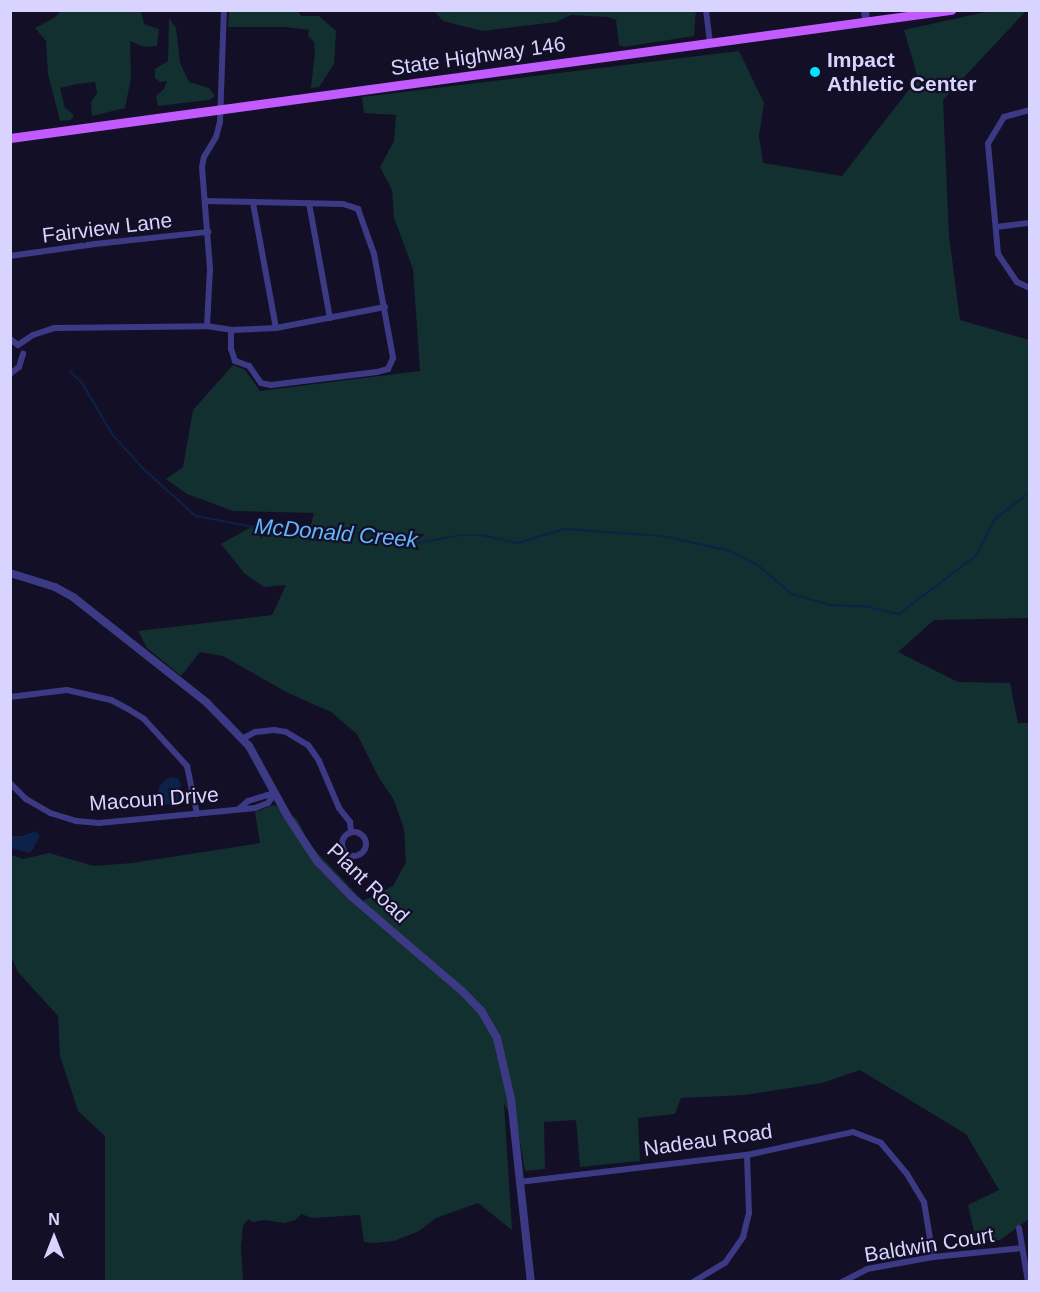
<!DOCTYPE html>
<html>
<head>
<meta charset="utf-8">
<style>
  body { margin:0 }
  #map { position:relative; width:1040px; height:1292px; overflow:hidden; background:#130f26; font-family:Helvetica,sans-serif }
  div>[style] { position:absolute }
  .green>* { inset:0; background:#12302f }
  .water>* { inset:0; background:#0c2248 }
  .stream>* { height:1.5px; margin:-0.75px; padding:0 0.75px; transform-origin:0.75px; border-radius:0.75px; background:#0c2248 }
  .minor>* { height:6px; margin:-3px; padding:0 3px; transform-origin:3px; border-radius:3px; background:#3d3a85 }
  .minor>.ring { margin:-3px; padding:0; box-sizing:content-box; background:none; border:6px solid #3d3a85; border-radius:50% }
  .tertiary>* { height:8px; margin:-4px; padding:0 4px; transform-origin:4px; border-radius:4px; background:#3d3a85 }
  .primary>* { height:9px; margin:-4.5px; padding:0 4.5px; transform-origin:4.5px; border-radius:4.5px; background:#c25bff }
  .dots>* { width:16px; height:16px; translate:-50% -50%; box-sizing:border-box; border:3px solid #130f26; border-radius:50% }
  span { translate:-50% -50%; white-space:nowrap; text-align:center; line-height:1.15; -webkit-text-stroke:4.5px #130f26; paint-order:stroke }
  .street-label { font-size:21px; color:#d9d4ff }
  .poi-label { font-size:21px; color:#d9d4ff; font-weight:700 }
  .left { translate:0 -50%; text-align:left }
  .water-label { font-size:22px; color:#62b6ff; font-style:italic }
  .frame { position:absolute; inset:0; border:12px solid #d9d4ff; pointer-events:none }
  .north { position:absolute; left:24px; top:1208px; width:60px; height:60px; -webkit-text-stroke:4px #130f26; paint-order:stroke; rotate:0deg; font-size:16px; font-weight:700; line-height:24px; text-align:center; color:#d9d4ff }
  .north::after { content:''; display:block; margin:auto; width:21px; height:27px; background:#d9d4ff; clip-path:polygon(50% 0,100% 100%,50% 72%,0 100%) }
</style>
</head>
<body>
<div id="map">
  <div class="green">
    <div style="clip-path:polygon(696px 10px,694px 36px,624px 47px,619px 45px,616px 20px,608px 17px,571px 15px,556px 22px,482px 31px,443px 21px,434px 11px)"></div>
    <div style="clip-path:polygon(141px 11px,144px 24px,159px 29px,157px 46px,144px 47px,130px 41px,131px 78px,125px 108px,92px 116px,91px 102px,97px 93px,95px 82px,77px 84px,60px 88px,65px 108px,74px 115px,71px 120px,60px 121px,48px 74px,46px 41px,35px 28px,54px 18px,61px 11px)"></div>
    <div style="clip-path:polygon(229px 11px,298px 11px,301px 16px,319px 16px,336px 31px,334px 64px,319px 87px,311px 88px,315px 52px,314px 42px,308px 36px,309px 30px,286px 27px,228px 27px)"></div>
    <div style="clip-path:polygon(990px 11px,1026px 11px,943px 100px,949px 236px,960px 320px,1029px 340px,1029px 618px,934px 620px,898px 652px,958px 682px,1010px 683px,1018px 723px,1029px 723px,1029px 1219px,1000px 1240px,976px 1240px,968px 1205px,999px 1190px,966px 1134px,860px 1070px,822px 1083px,744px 1095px,681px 1098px,675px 1114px,638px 1118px,640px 1161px,580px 1167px,576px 1120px,544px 1122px,545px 1169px,525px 1171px,518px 1130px,504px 1103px,512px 1230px,478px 1203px,436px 1218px,419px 1231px,394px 1241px,375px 1243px,364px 1242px,360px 1215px,312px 1218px,301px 1214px,295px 1220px,284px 1223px,264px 1220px,253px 1222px,248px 1219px,243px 1226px,241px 1247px,243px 1281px,105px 1281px,105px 1136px,78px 1111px,60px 1056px,58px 1016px,18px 972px,11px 957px,11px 855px,23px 859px,49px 853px,94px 866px,132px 863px,260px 843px,255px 812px,274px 805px,297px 819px,309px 844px,363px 901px,393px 886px,406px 862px,404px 829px,394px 800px,379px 778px,357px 734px,331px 712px,288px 693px,223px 656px,200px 652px,181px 676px,147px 648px,138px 631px,272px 615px,286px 585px,264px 587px,244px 573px,221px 544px,253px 526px,308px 536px,314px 513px,233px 511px,187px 494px,166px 479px,183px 467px,193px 410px,233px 365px,245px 370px,260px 391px,420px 371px,413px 269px,394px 218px,392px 190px,380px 167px,394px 141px,396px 115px,364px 113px,362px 97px,739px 51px,764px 103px,759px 136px,763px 163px,842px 176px,918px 78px,904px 30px)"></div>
    <div style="clip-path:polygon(169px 18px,176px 28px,180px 63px,189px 82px,209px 88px,215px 96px,209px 100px,158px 106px,156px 96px,164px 89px,167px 81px,160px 82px,155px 78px,155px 69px,168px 61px)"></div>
  </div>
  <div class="water">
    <div style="clip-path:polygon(173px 777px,178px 779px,181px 784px,178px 801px,172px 805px,159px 804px,157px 796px,159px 787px,166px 779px)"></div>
    <div style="clip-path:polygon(36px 831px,40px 836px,32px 851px,29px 853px,11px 848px,11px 836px,22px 836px)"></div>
  </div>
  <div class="stream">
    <div style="left:70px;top:371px;width:16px;rotate:43deg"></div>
    <div style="left:82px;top:382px;width:61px;rotate:59.7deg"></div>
    <div style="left:113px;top:435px;width:45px;rotate:47.7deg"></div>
    <div style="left:143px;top:468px;width:72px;rotate:42.2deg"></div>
    <div style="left:196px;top:516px;width:64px;rotate:10.8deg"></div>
    <div style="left:259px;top:528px;width:32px;rotate:-7deg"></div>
    <div style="left:291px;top:524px;width:46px;rotate:10.1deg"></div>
    <div style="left:336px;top:532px;width:42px;rotate:2.7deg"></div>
    <div style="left:378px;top:534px;width:35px;rotate:16deg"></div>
    <div style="left:412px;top:544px;width:51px;rotate:-10.2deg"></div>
    <div style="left:462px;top:535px;width:20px"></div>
    <div style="left:482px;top:535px;width:36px;rotate:13deg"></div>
    <div style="left:517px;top:543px;width:50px;rotate:-16.3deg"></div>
    <div style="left:565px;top:529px;width:98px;rotate:4.1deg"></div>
    <div style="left:663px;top:536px;width:66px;rotate:12.3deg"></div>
    <div style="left:727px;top:550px;width:34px;rotate:26deg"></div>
    <div style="left:758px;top:565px;width:45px;rotate:40.5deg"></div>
    <div style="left:792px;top:594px;width:40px;rotate:16deg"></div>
    <div style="left:830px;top:605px;width:34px;rotate:2deg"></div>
    <div style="left:864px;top:606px;width:36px;rotate:13deg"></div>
    <div style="left:899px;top:614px;width:98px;rotate:-37.1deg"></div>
    <div style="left:977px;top:555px;width:40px;rotate:-63.4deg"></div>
    <div style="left:995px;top:519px;width:44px;rotate:-37.6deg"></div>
  </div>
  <div class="minor">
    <div style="left:706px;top:10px;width:33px;rotate:83deg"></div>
    <div style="left:1030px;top:110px;width:27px;rotate:165deg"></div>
    <div style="left:1004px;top:117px;width:31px;rotate:121deg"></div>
    <div style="left:988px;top:144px;width:110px;rotate:84.8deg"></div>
    <div style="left:998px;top:254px;width:34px;rotate:56deg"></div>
    <div style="left:1017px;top:282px;width:14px;rotate:25deg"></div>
    <div style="left:205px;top:201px;width:138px;rotate:1.2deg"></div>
    <div style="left:343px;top:204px;width:16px;rotate:18deg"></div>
    <div style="left:358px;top:209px;width:48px;rotate:70.4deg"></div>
    <div style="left:374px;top:254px;width:106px;rotate:79.6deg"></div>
    <div style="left:393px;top:358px;width:12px;rotate:114deg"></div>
    <div style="left:388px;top:369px;width:11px;rotate:165deg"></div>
    <div style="left:377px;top:372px;width:107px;rotate:173deg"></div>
    <div style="left:271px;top:385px;width:10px;rotate:-169deg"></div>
    <div style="left:261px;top:383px;width:21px;rotate:-125deg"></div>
    <div style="left:249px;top:366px;width:15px;rotate:-160deg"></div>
    <div style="left:235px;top:361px;width:13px;rotate:-108deg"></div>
    <div style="left:231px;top:349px;width:19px;rotate:-90deg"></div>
    <div style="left:253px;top:203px;width:127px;rotate:79.6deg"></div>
    <div style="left:309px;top:203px;width:117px;rotate:79.7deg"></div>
    <div style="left:996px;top:227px;width:34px;rotate:-7deg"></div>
    <div style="left:10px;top:256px;width:86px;rotate:-8deg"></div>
    <div style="left:95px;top:244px;width:114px;rotate:-6.1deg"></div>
    <div style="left:207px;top:326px;width:24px;rotate:9deg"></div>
    <div style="left:231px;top:330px;width:45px;rotate:-2.5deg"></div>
    <div style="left:276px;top:328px;width:111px;rotate:-10.9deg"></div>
    <div style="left:10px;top:339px;width:10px;rotate:37deg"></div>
    <div style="left:18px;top:345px;width:18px;rotate:-34deg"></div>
    <div style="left:33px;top:335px;width:22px;rotate:-18deg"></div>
    <div style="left:54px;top:328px;width:153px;rotate:-0.7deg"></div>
    <div style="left:207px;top:326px;width:57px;rotate:-87deg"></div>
    <div style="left:210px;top:269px;width:102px;rotate:-94.5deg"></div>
    <div style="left:202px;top:167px;width:10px;rotate:-79deg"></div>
    <div style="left:204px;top:157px;width:23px;rotate:-59deg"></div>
    <div style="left:216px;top:137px;width:16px;rotate:-75deg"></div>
    <div style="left:220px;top:122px;width:112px;rotate:-88deg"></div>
    <div style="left:10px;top:374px;width:11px;rotate:-38deg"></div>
    <div style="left:19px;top:367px;width:14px;rotate:-73deg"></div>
    <div style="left:10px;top:697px;width:57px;rotate:-7deg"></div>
    <div style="left:67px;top:690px;width:45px;rotate:12.8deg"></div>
    <div style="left:111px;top:700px;width:19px;rotate:28deg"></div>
    <div style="left:128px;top:709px;width:19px;rotate:32deg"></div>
    <div style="left:144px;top:719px;width:64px;rotate:47.5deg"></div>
    <div style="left:187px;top:766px;width:49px;rotate:78.2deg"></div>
    <div style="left:242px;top:739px;width:15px;rotate:-28deg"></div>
    <div style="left:255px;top:732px;width:19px;rotate:-6deg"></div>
    <div style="left:274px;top:730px;width:12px;rotate:9deg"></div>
    <div style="left:286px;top:732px;width:26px;rotate:31deg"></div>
    <div style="left:308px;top:745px;width:19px;rotate:55deg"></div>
    <div style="left:319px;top:761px;width:51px;rotate:66.9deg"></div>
    <div style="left:339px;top:808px;width:18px;rotate:52deg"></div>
    <div style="left:350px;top:822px;width:10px;rotate:84deg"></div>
    <div style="left:10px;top:783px;width:23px;rotate:45deg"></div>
    <div style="left:26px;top:799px;width:28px;rotate:30deg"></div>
    <div style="left:50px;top:813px;width:27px;rotate:17deg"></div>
    <div style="left:76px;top:821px;width:23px;rotate:5deg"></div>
    <div style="left:99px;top:823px;width:157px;rotate:-5.5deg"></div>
    <div style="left:255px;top:808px;width:14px;rotate:-21deg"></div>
    <div style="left:268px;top:803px;width:12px;rotate:-55deg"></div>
    <div style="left:239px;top:809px;width:12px;rotate:-42deg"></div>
    <div style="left:248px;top:801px;width:28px;rotate:-17deg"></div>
    <div class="ring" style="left:342px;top:832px;width:18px;height:18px"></div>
    <div style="left:519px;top:1182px;width:230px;rotate:-6.8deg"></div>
    <div style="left:747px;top:1155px;width:108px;rotate:-12.2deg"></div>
    <div style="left:853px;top:1132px;width:30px;rotate:21deg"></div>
    <div style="left:881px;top:1143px;width:40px;rotate:50deg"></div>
    <div style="left:907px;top:1174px;width:33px;rotate:59deg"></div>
    <div style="left:924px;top:1202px;width:56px;rotate:80.7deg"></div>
    <div style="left:1019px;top:1228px;width:55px;rotate:80.5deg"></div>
    <div style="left:693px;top:1282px;width:37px;rotate:-31deg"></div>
    <div style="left:725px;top:1263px;width:32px;rotate:-55deg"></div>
    <div style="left:743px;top:1237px;width:25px;rotate:-76deg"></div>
    <div style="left:749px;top:1213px;width:58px;rotate:-92deg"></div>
    <div style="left:842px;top:1282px;width:28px;rotate:-27deg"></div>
    <div style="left:867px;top:1269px;width:67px;rotate:-10.3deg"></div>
    <div style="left:933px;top:1257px;width:90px;rotate:-5.7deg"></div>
  </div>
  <div class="tertiary">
    <div style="left:865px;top:10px;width:11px;rotate:85deg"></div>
    <div style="left:10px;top:573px;width:47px;rotate:17.3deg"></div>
    <div style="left:55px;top:587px;width:21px;rotate:29deg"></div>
    <div style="left:73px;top:597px;width:171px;rotate:38.3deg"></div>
    <div style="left:207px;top:703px;width:60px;rotate:45.7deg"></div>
    <div style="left:249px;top:746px;width:81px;rotate:61.2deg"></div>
    <div style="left:288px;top:817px;width:53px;rotate:56.6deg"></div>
    <div style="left:317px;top:861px;width:50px;rotate:45.8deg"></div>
    <div style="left:352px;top:897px;width:145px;rotate:40.5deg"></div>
    <div style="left:462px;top:991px;width:29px;rotate:46deg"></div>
    <div style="left:482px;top:1012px;width:30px;rotate:60deg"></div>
    <div style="left:497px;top:1038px;width:63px;rotate:77.1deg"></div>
    <div style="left:511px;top:1099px;width:184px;rotate:83.8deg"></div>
  </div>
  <div class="primary">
    <div style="left:10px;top:138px;width:950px;rotate:-7.75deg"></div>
  </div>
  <div class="dots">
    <div style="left:815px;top:72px;background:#00e5ff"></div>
  </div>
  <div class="street-label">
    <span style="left:478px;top:56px;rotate:-8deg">State Highway 146</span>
    <span style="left:107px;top:228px;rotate:-7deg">Fairview Lane</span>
    <span style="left:154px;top:799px;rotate:-4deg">Macoun Drive</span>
    <span style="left:368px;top:883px;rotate:44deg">Plant Road</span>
    <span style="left:708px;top:1140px;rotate:-8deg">Nadeau Road</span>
    <span style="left:929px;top:1245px;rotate:-9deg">Baldwin Court</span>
  </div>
  <div class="poi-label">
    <span class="left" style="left:827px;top:72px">Impact<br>Athletic Center</span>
  </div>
  <div class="water-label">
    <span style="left:336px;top:533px;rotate:5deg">McDonald Creek</span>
  </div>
  <div class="frame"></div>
  <div class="north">N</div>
</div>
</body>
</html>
